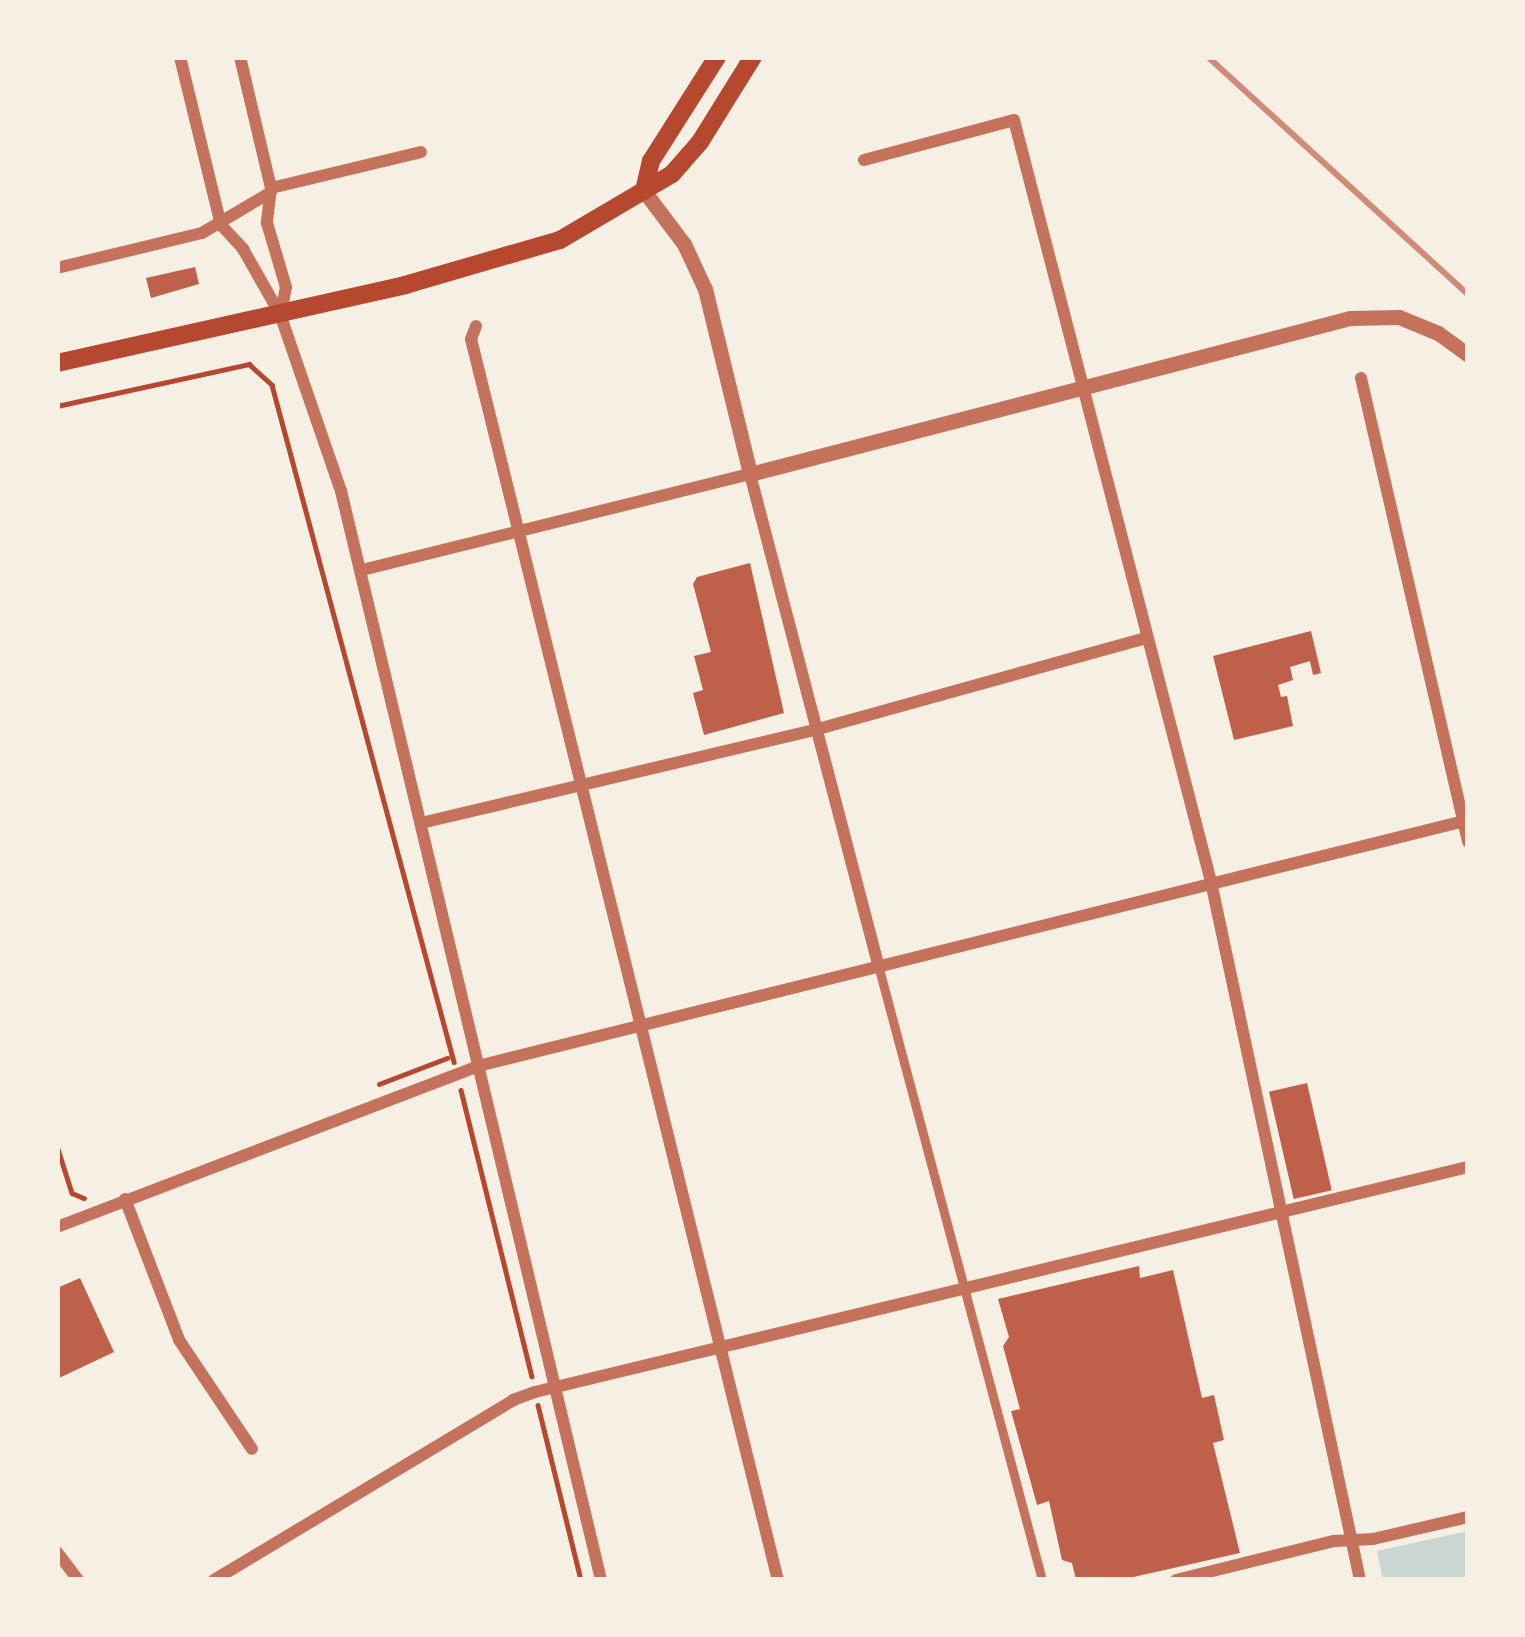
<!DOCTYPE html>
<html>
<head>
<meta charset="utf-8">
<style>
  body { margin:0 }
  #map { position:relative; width:1525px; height:1637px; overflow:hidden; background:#f6efe4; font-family:Raleway,sans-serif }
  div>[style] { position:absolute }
  .water>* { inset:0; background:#c9d6d2 }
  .building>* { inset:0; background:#bf614a; transform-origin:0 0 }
  .path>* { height:4.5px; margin:-2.25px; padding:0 2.25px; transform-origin:2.25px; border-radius:2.25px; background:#b5482f }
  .pedestrian>* { height:9px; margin:-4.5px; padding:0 4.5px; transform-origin:4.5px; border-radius:4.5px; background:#c5725c }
  .minor>* { height:12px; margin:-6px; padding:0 6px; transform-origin:6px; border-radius:6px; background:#c5725c }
  .tertiary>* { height:15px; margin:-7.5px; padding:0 7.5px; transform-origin:7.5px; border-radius:7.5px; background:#c5725c }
  .secondary>* { height:18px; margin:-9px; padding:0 9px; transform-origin:9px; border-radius:9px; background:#b5482f }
  .rail>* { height:6px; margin:-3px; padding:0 3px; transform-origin:3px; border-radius:3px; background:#cf8b77 }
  span { translate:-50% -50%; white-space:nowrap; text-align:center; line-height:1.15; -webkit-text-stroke:9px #f6efe4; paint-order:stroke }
  .frame { position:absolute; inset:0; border:60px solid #f6efe4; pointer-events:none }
</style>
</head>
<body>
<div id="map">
  <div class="water">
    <div style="clip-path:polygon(1468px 1531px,1468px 1575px,1456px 1580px,1383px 1580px,1377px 1551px)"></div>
  </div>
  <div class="building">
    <div style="clip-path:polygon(195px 267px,199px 284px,151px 298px,146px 278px)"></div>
    <div style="clip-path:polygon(750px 563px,784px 713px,704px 735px,693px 693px,703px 690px,694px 656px,711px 652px,693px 584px,697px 577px)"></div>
    <div style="clip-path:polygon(1311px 631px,1321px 673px,1313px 675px,1310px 661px,1290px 667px,1293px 680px,1278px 685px,1281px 697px,1287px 696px,1293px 726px,1234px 740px,1213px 656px)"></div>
    <div style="left:1307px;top:1083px;width:110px;height:39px;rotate:77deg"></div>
    <div style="clip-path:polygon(1139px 1266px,1140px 1278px,1173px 1270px,1202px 1398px,1214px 1395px,1224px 1440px,1213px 1443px,1240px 1553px,1120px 1580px,1076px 1580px,1072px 1563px,1062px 1560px,1049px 1501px,1037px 1505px,1011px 1411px,1020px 1409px,1003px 1346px,1009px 1337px,998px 1299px)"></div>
    <div style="clip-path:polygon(80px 1278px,114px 1352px,57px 1379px,57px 1288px)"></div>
  </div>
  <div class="path">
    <div style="left:57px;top:406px;width:197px;rotate:-12.3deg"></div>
    <div style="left:249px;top:364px;width:31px;rotate:42deg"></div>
    <div style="left:272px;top:385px;width:701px;rotate:74.95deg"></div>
    <div style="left:379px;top:1084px;width:73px;rotate:-20.9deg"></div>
    <div style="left:461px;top:1090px;width:295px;rotate:76.1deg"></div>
    <div style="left:57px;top:1146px;width:49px;rotate:72.3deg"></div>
    <div style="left:72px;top:1193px;width:13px;rotate:23deg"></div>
    <div style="left:538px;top:1405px;width:180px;rotate:76.2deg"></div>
  </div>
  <div class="pedestrian">
    <div style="left:878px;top:965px;width:636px;rotate:75.07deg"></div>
  </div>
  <div class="minor">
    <div style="left:180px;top:57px;width:173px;rotate:76.3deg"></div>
    <div style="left:221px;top:225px;width:33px;rotate:47deg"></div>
    <div style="left:243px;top:249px;width:75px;rotate:60.4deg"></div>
    <div style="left:280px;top:314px;width:187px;rotate:71deg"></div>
    <div style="left:341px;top:491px;width:1120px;rotate:76.57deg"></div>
    <div style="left:240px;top:57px;width:135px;rotate:76.7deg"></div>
    <div style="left:271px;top:188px;width:35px;rotate:97deg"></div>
    <div style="left:267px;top:223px;width:67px;rotate:73.5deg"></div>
    <div style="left:286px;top:287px;width:26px;rotate:101deg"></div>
    <div style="left:864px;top:160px;width:155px;rotate:-14.9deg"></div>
    <div style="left:1014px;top:120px;width:787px;rotate:75.5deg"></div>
    <div style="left:1211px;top:882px;width:714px;rotate:77.95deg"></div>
    <div style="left:271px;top:188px;width:154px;rotate:-13.5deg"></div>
    <div style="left:57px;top:268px;width:149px;rotate:-13.6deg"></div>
    <div style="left:202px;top:233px;width:80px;rotate:-30.7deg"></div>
    <div style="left:476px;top:326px;width:14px;rotate:111deg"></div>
    <div style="left:471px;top:339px;width:1278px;rotate:76.11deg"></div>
    <div style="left:1361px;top:378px;width:476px;rotate:77deg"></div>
    <div style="left:362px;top:570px;width:400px;rotate:-13.9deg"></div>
    <div style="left:750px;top:474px;width:506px;rotate:75.36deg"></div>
    <div style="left:421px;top:823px;width:408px;rotate:-13.3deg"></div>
    <div style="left:818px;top:729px;width:341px;rotate:-15.5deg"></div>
    <div style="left:125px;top:1199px;width:151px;rotate:69deg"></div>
    <div style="left:179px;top:1340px;width:131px;rotate:56.2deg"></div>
    <div style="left:57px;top:1227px;width:451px;rotate:-20.9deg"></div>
    <div style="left:478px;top:1066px;width:1020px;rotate:-13.95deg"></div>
    <div style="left:57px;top:1552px;width:35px;rotate:53deg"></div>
    <div style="left:214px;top:1580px;width:349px;rotate:-31deg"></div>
    <div style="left:513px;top:1400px;width:23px;rotate:-20deg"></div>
    <div style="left:535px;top:1392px;width:960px;rotate:-13.56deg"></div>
    <div style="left:1176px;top:1580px;width:163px;rotate:-13.9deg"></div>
    <div style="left:1334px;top:1541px;width:39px;rotate:-3deg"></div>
    <div style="left:1373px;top:1539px;width:98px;rotate:-13deg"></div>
  </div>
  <div class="tertiary">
    <div style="left:644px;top:191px;width:66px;rotate:53deg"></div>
    <div style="left:684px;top:244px;width:50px;rotate:65deg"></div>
    <div style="left:705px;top:289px;width:190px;rotate:76.3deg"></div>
    <div style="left:750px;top:474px;width:620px;rotate:-14.57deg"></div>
    <div style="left:1350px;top:318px;width:49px;rotate:-1.2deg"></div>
    <div style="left:1399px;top:317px;width:42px;rotate:22.3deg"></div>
    <div style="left:1438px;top:333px;width:37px;rotate:36deg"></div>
  </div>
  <div class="secondary">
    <div style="left:644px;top:191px;width:31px;rotate:-77deg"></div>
    <div style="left:651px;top:161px;width:123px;rotate:-57.6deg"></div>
    <div style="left:57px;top:363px;width:357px;rotate:-12.6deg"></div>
    <div style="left:405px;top:285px;width:161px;rotate:-16.2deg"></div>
    <div style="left:560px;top:240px;width:130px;rotate:-30.5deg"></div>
    <div style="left:672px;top:174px;width:43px;rotate:-48.8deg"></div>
    <div style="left:700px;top:142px;width:100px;rotate:-58.1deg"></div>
  </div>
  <div class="rail">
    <div style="left:1208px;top:57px;width:352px;rotate:42.4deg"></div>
  </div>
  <div class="frame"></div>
</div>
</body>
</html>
